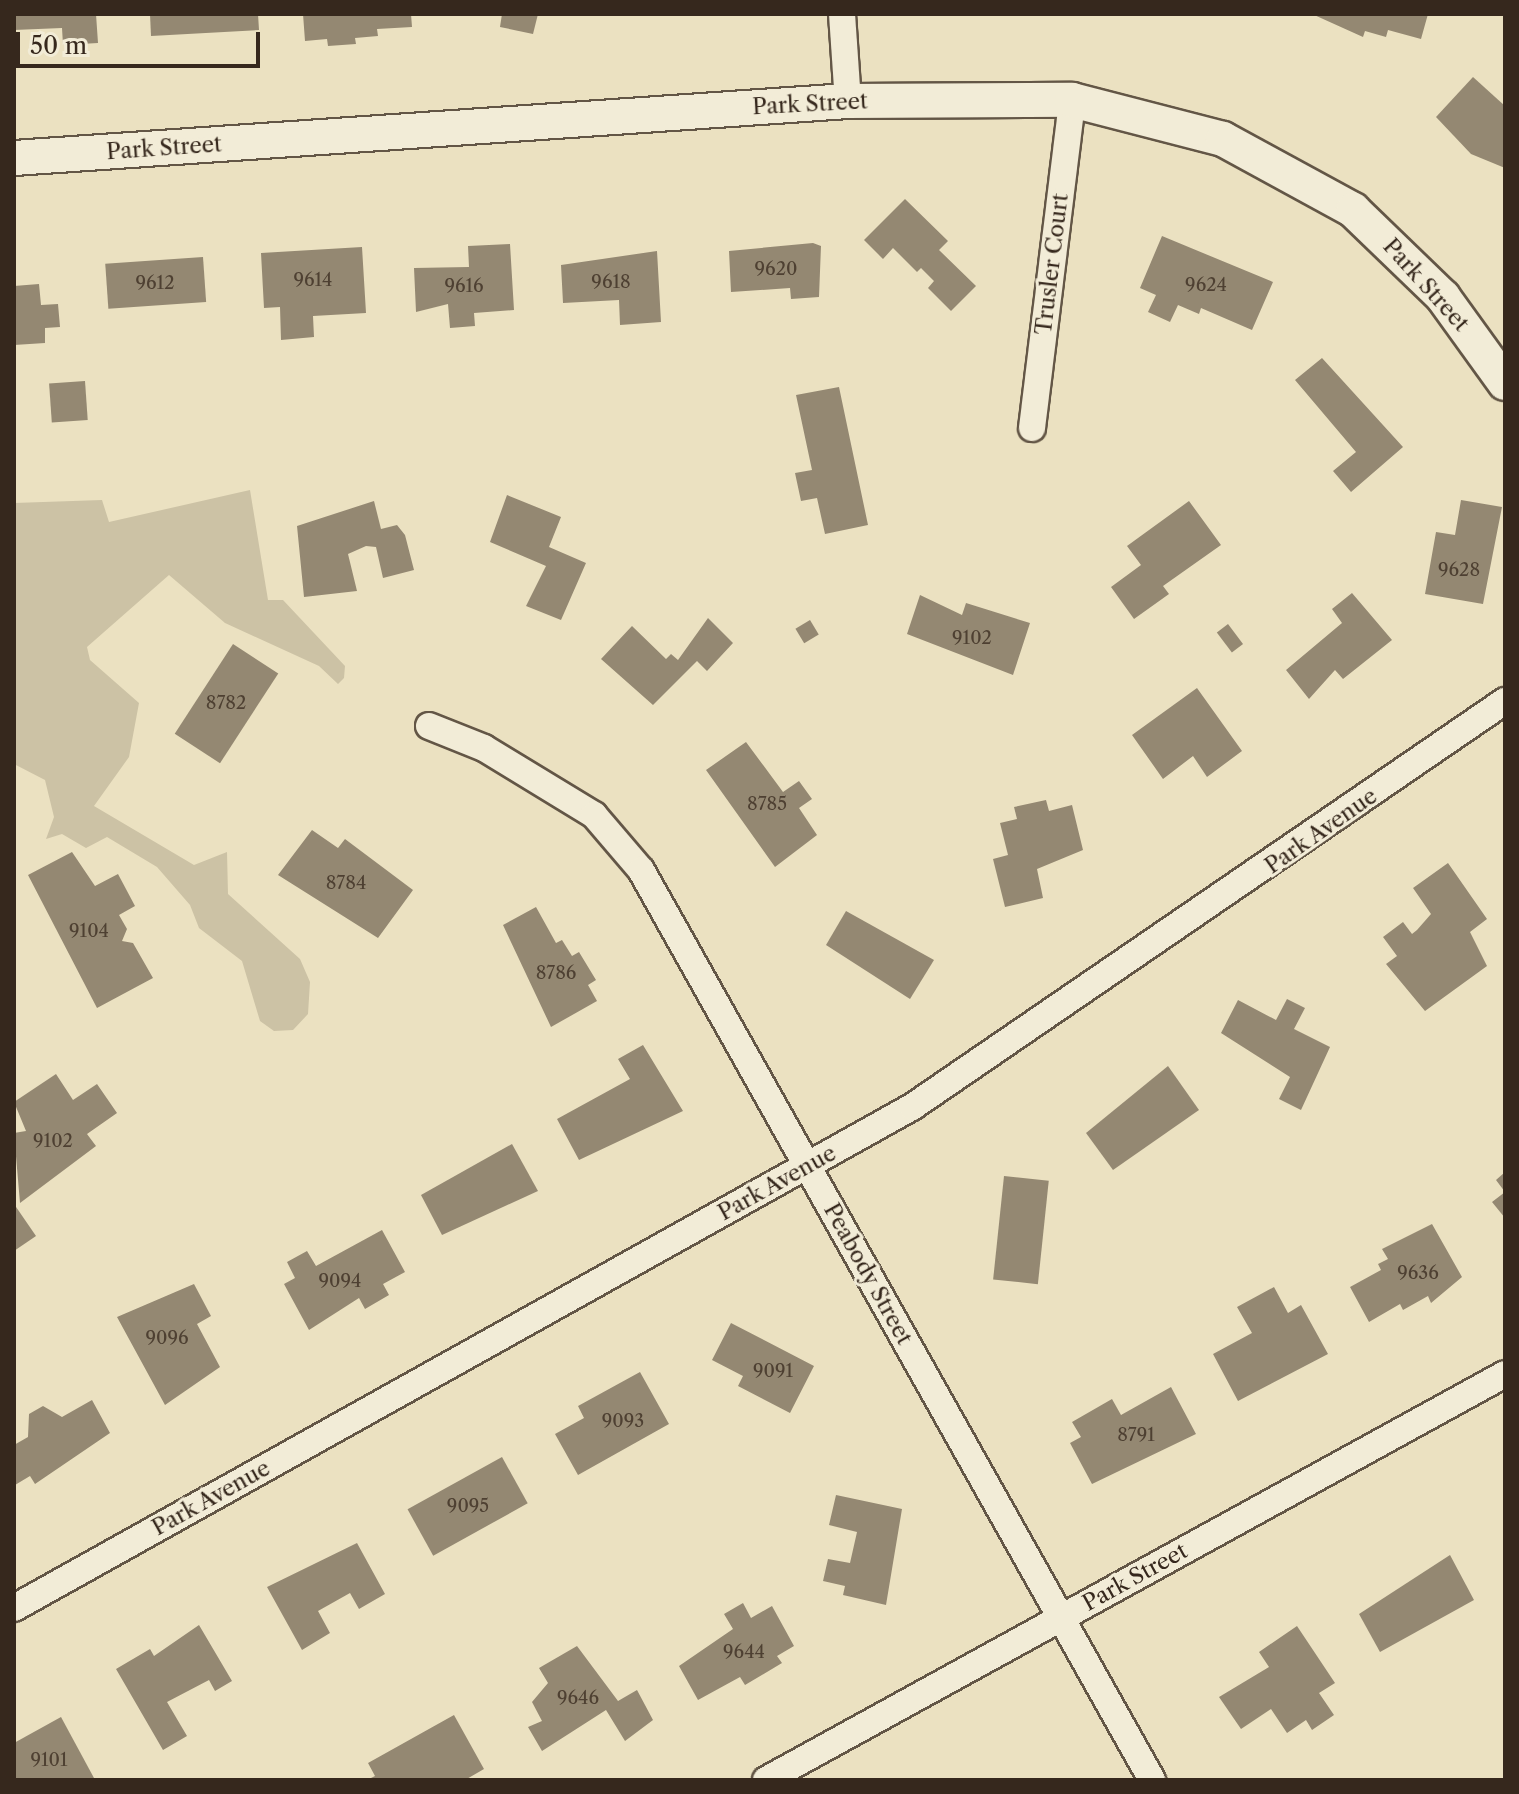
<!DOCTYPE html>
<html>
<head>
<meta charset="utf-8">
<style>
  body { margin:0 }
  #map { position:relative; width:1519px; height:1794px; overflow:hidden; background:#ebe1c1; font-family:"Libre Caslon Text",serif }
  div>[style] { position:absolute }
  .green>* { inset:0; background:#ccc2a5 }
  .building>* { inset:0; background:#948872; transform-origin:0 0 }
  .roads { filter:drop-shadow(2px 0 #635646) drop-shadow(-2px 0 #635646) drop-shadow(0 2px #635646) drop-shadow(0 -2px #635646) }
  .minor>* { height:26px; margin:-13px; padding:0 13px; transform-origin:13px; border-radius:13px; background:#f2ecd7 }
  .tertiary>* { height:34px; margin:-17px; padding:0 17px; transform-origin:17px; border-radius:17px; background:#f2ecd7 }
  span { translate:-50% -50%; white-space:nowrap; text-align:center; line-height:1.15; -webkit-text-stroke:6px #f2ecd7; paint-order:stroke }
  .number-label { font-size:18px; color:#4e4032 }
  .number-label span { -webkit-text-stroke-width:0 }
  .street-label { font-size:22px; color:#36281d }
  .frame { position:absolute; inset:0; border:16px solid #36281d; pointer-events:none }
  .scale { position:absolute; left:16px; top:32px; width:244px; height:36px; box-sizing:border-box; border:4px solid #36281d; border-top:0; padding-left:10px; font-size:24px; line-height:28px; white-space:nowrap; color:#36281d; -webkit-text-stroke:6px #f2ecd7; paint-order:stroke }
</style>
</head>
<body>
<div id="map">
  <div class="green">
    <div style="clip-path:polygon(250px 490px,268px 600px,283px 600px,345px 666px,344px 678px,338px 684px,319px 666px,225px 623px,169px 575px,87px 647px,90px 660px,139px 703px,129px 757px,94px 806px,194px 865px,227px 852px,228px 894px,300px 959px,310px 982px,308px 1014px,293px 1030px,274px 1031px,260px 1021px,242px 961px,199px 928px,190px 905px,157px 867px,107px 837px,86px 848px,62px 834px,46px 839px,54px 817px,45px 780px,14px 764px,14px 503px,102px 500px,109px 522px)"></div>
  </div>
  <div class="building">
    <div style="clip-path:polygon(14px 14px,96px 14px,98px 43px,63px 45px,62px 28px,14px 30px)"></div>
    <div style="clip-path:polygon(150px 14px,258px 14px,259px 30px,151px 36px)"></div>
    <div style="clip-path:polygon(303px 14px,411px 14px,412px 27px,377px 29px,378px 36px,355px 38px,356px 44px,328px 46px,327px 39px,305px 41px)"></div>
    <div style="clip-path:polygon(502px 14px,538px 14px,533px 34px,500px 27px)"></div>
    <div style="clip-path:polygon(1312px 14px,1428px 14px,1421px 39px,1388px 30px,1386px 37px,1365px 31px,1363px 37px)"></div>
    <div style="clip-path:polygon(1473px 77px,1505px 106px,1505px 168px,1471px 154px,1436px 117px)"></div>
    <div style="clip-path:polygon(905px 199px,948px 241px,939px 250px,976px 286px,951px 311px,928px 288px,934px 281px,921px 268px,917px 272px,893px 248px,883px 259px,864px 240px)"></div>
    <div style="clip-path:polygon(1162px 236px,1273px 282px,1252px 330px,1201px 308px,1199px 314px,1178px 305px,1170px 322px,1148px 312px,1156px 295px,1140px 288px)"></div>
    <div style="clip-path:polygon(813px 243px,821px 246px,819px 297px,791px 299px,790px 288px,731px 292px,729px 251px)"></div>
    <div style="clip-path:polygon(510px 244px,514px 310px,474px 313px,475px 326px,450px 328px,448px 304px,416px 312px,414px 268px,469px 267px,468px 246px)"></div>
    <div style="clip-path:polygon(362px 247px,366px 313px,313px 316px,314px 337px,281px 340px,280px 307px,264px 308px,261px 253px)"></div>
    <div style="clip-path:polygon(657px 251px,661px 322px,620px 325px,619px 300px,563px 303px,561px 265px)"></div>
    <div style="left:203px;top:257px;width:45px;height:98px;rotate:86deg"></div>
    <div style="clip-path:polygon(39px 284px,41px 305px,58px 304px,60px 327px,45px 328px,45px 343px,14px 345px,14px 286px)"></div>
    <div style="clip-path:polygon(1322px 358px,1403px 447px,1351px 492px,1333px 471px,1356px 452px,1295px 380px)"></div>
    <div style="left:85px;top:381px;width:39px;height:36px;rotate:86deg"></div>
    <div style="clip-path:polygon(839px 387px,868px 525px,825px 534px,817px 498px,801px 501px,795px 473px,812px 470px,796px 395px)"></div>
    <div style="clip-path:polygon(507px 495px,561px 517px,549px 547px,586px 563px,561px 620px,526px 606px,546px 566px,490px 542px)"></div>
    <div style="clip-path:polygon(1461px 500px,1502px 507px,1483px 604px,1425px 594px,1436px 532px,1455px 535px)"></div>
    <div style="clip-path:polygon(374px 501px,381px 529px,397px 525px,405px 535px,414px 570px,383px 578px,376px 547px,366px 546px,348px 554px,357px 591px,304px 597px,297px 526px)"></div>
    <div style="clip-path:polygon(1189px 501px,1221px 545px,1163px 586px,1169px 594px,1134px 619px,1111px 587px,1141px 565px,1127px 546px)"></div>
    <div style="clip-path:polygon(1352px 593px,1392px 640px,1343px 679px,1335px 670px,1309px 699px,1286px 670px,1342px 623px,1332px 609px)"></div>
    <div style="clip-path:polygon(920px 595px,962px 615px,966px 603px,1030px 623px,1013px 675px,907px 634px)"></div>
    <div style="clip-path:polygon(708px 618px,733px 643px,707px 671px,697px 661px,653px 705px,601px 659px,632px 626px,666px 659px,671px 654px,678px 660px)"></div>
    <div style="left:810px;top:620px;width:17px;height:17px;rotate:59deg"></div>
    <div style="left:1228px;top:624px;width:25px;height:14px;rotate:53deg"></div>
    <div style="left:233px;top:644px;width:54px;height:107px;rotate:33deg"></div>
    <div style="clip-path:polygon(1197px 688px,1242px 751px,1207px 777px,1193px 756px,1163px 779px,1132px 735px)"></div>
    <div style="clip-path:polygon(746px 742px,783px 792px,799px 781px,812px 799px,799px 808px,817px 835px,775px 867px,706px 770px)"></div>
    <div style="clip-path:polygon(1046px 800px,1049px 811px,1072px 805px,1083px 850px,1037px 869px,1043px 898px,1005px 907px,993px 859px,1008px 855px,1000px 823px,1017px 819px,1014px 807px)"></div>
    <div style="clip-path:polygon(312px 830px,338px 848px,345px 839px,413px 890px,378px 938px,278px 875px)"></div>
    <div style="clip-path:polygon(72px 852px,95px 886px,118px 874px,135px 906px,119px 915px,127px 929px,122px 941px,133px 943px,153px 978px,97px 1008px,28px 875px)"></div>
    <div style="clip-path:polygon(1448px 863px,1487px 919px,1470px 932px,1487px 966px,1425px 1011px,1386px 964px,1397px 956px,1383px 937px,1403px 922px,1412px 934px,1417px 930px,1431px 914px,1413px 888px)"></div>
    <div style="clip-path:polygon(536px 907px,556px 943px,562px 940px,572px 956px,579px 952px,596px 980px,588px 985px,597px 1001px,551px 1027px,503px 925px)"></div>
    <div style="clip-path:polygon(846px 911px,934px 960px,910px 999px,826px 945px)"></div>
    <div style="clip-path:polygon(1287px 999px,1305px 1008px,1294px 1029px,1330px 1047px,1301px 1110px,1279px 1099px,1290px 1077px,1221px 1033px,1238px 1000px,1276px 1020px)"></div>
    <div style="clip-path:polygon(643px 1045px,683px 1111px,579px 1160px,557px 1119px,630px 1079px,618px 1059px)"></div>
    <div style="clip-path:polygon(1168px 1066px,1199px 1110px,1113px 1170px,1086px 1133px)"></div>
    <div style="clip-path:polygon(56px 1074px,73px 1100px,97px 1084px,117px 1113px,87px 1134px,96px 1146px,20px 1203px,14px 1133px,26px 1131px,14px 1102px)"></div>
    <div style="clip-path:polygon(512px 1144px,538px 1191px,442px 1235px,421px 1195px)"></div>
    <div style="clip-path:polygon(1505px 1172px,1505px 1218px,1492px 1202px,1505px 1192px,1496px 1180px)"></div>
    <div style="left:1004px;top:1176px;width:45px;height:104px;rotate:6deg"></div>
    <div style="clip-path:polygon(14px 1204px,36px 1236px,14px 1251px)"></div>
    <div style="clip-path:polygon(1432px 1224px,1462px 1277px,1431px 1303px,1428px 1296px,1403px 1310px,1400px 1304px,1369px 1322px,1350px 1287px,1381px 1270px,1378px 1264px,1388px 1259px,1382px 1249px)"></div>
    <div style="clip-path:polygon(382px 1230px,405px 1272px,383px 1284px,389px 1295px,365px 1309px,359px 1298px,309px 1330px,284px 1284px,295px 1278px,287px 1262px,307px 1251px,316px 1266px)"></div>
    <div style="clip-path:polygon(194px 1284px,211px 1316px,197px 1324px,220px 1367px,165px 1405px,117px 1317px)"></div>
    <div style="clip-path:polygon(1274px 1287px,1288px 1313px,1301px 1305px,1328px 1354px,1238px 1401px,1213px 1354px,1252px 1333px,1237px 1307px)"></div>
    <div style="clip-path:polygon(731px 1323px,814px 1366px,790px 1413px,738px 1386px,743px 1376px,712px 1360px)"></div>
    <div style="clip-path:polygon(640px 1372px,669px 1424px,578px 1475px,555px 1434px,584px 1418px,578px 1406px)"></div>
    <div style="clip-path:polygon(1171px 1387px,1196px 1434px,1092px 1484px,1070px 1443px,1081px 1437px,1072px 1422px,1112px 1399px,1121px 1415px)"></div>
    <div style="clip-path:polygon(92px 1400px,110px 1433px,35px 1484px,30px 1476px,15px 1485px,14px 1445px,28px 1437px,29px 1414px,43px 1406px,62px 1417px)"></div>
    <div style="left:502px;top:1457px;width:53px;height:108px;rotate:61deg"></div>
    <div style="clip-path:polygon(836px 1495px,902px 1509px,886px 1605px,843px 1595px,845px 1586px,823px 1581px,828px 1559px,850px 1563px,857px 1532px,829px 1525px)"></div>
    <div style="clip-path:polygon(357px 1543px,385px 1594px,359px 1609px,350px 1593px,318px 1611px,330px 1633px,302px 1650px,267px 1587px)"></div>
    <div style="clip-path:polygon(1450px 1555px,1474px 1600px,1380px 1652px,1359px 1614px)"></div>
    <div style="clip-path:polygon(743px 1603px,751px 1618px,772px 1606px,794px 1646px,777px 1656px,782px 1663px,745px 1685px,740px 1677px,698px 1700px,679px 1666px,733px 1629px,724px 1614px)"></div>
    <div style="clip-path:polygon(199px 1625px,232px 1681px,215px 1691px,209px 1680px,167px 1702px,187px 1736px,163px 1750px,116px 1669px,150px 1649px,154px 1656px)"></div>
    <div style="clip-path:polygon(1297px 1626px,1335px 1683px,1319px 1693px,1334px 1715px,1312px 1730px,1306px 1720px,1287px 1733px,1271px 1709px,1241px 1729px,1219px 1697px,1269px 1667px,1259px 1652px)"></div>
    <div style="clip-path:polygon(577px 1646px,618px 1701px,637px 1690px,653px 1720px,625px 1741px,606px 1710px,542px 1751px,528px 1727px,542px 1721px,532px 1702px,548px 1683px,539px 1668px)"></div>
    <div style="clip-path:polygon(454px 1715px,484px 1769px,465px 1780px,367px 1780px,375px 1776px,368px 1763px)"></div>
    <div style="clip-path:polygon(61px 1717px,94px 1778px,14px 1780px,14px 1743px)"></div>
  </div>
  <div class="roads">
    <div class="minor">
      <div style="left:842px;top:14px;width:87px;rotate:86.1deg"></div>
      <div style="left:1032px;top:428px;width:330px;rotate:-83deg"></div>
      <div style="left:429px;top:726px;width:59px;rotate:21.8deg"></div>
      <div style="left:484px;top:748px;width:129px;rotate:31.3deg"></div>
      <div style="left:594px;top:815px;width:72px;rotate:49.5deg"></div>
      <div style="left:641px;top:870px;width:1044px;rotate:60.68deg"></div>
      <div style="left:14px;top:1608px;width:1028px;rotate:-29.16deg"></div>
      <div style="left:912px;top:1107px;width:719px;rotate:-34.4deg"></div>
      <div style="left:766px;top:1780px;width:843px;rotate:-28.78deg"></div>
    </div>
    <div class="tertiary">
      <div style="left:14px;top:158px;width:836px;rotate:-3.91deg"></div>
      <div style="left:848px;top:101px;width:224px;rotate:-0.3deg"></div>
      <div style="left:1072px;top:100px;width:156px;rotate:14.5deg"></div>
      <div style="left:1223px;top:139px;width:148px;rotate:28.6deg"></div>
      <div style="left:1353px;top:210px;width:125px;rotate:44deg"></div>
      <div style="left:1443px;top:297px;width:106px;rotate:54.2deg"></div>
    </div>
  </div>
  <div class="number-label">
    <span style="left:776px;top:269px">9620</span>
    <span style="left:313px;top:280px">9614</span>
    <span style="left:611px;top:282px">9618</span>
    <span style="left:155px;top:283px">9612</span>
    <span style="left:1206px;top:285px">9624</span>
    <span style="left:464px;top:286px">9616</span>
    <span style="left:1459px;top:570px">9628</span>
    <span style="left:972px;top:638px">9102</span>
    <span style="left:226px;top:703px">8782</span>
    <span style="left:767px;top:804px">8785</span>
    <span style="left:346px;top:883px">8784</span>
    <span style="left:89px;top:931px">9104</span>
    <span style="left:556px;top:973px">8786</span>
    <span style="left:53px;top:1141px">9102</span>
    <span style="left:1418px;top:1273px">9636</span>
    <span style="left:340px;top:1281px">9094</span>
    <span style="left:167px;top:1338px">9096</span>
    <span style="left:773px;top:1371px">9091</span>
    <span style="left:623px;top:1421px">9093</span>
    <span style="left:1136px;top:1435px">8791</span>
    <span style="left:468px;top:1506px">9095</span>
    <span style="left:744px;top:1652px">9644</span>
    <span style="left:578px;top:1698px">9646</span>
    <span style="left:49px;top:1760px">9101</span>
  </div>
  <div class="street-label">
    <span style="left:810px;top:104px;rotate:-3deg">Park Street</span>
    <span style="left:164px;top:148px;rotate:-4deg">Park Street</span>
    <span style="left:1052px;top:264px;rotate:-83deg">Trusler Court</span>
    <span style="left:1426px;top:285px;rotate:48deg">Park Street</span>
    <span style="left:1321px;top:831px;rotate:-35deg">Park Avenue</span>
    <span style="left:777px;top:1183px;rotate:-29deg">Park Avenue</span>
    <span style="left:868px;top:1274px;rotate:61deg">Peabody Street</span>
    <span style="left:211px;top:1498px;rotate:-29deg">Park Avenue</span>
    <span style="left:1135px;top:1577px;rotate:-29deg">Park Street</span>
  </div>
  <div class="frame"></div>
  <div class="scale">50 m</div>
</div>
</body>
</html>
